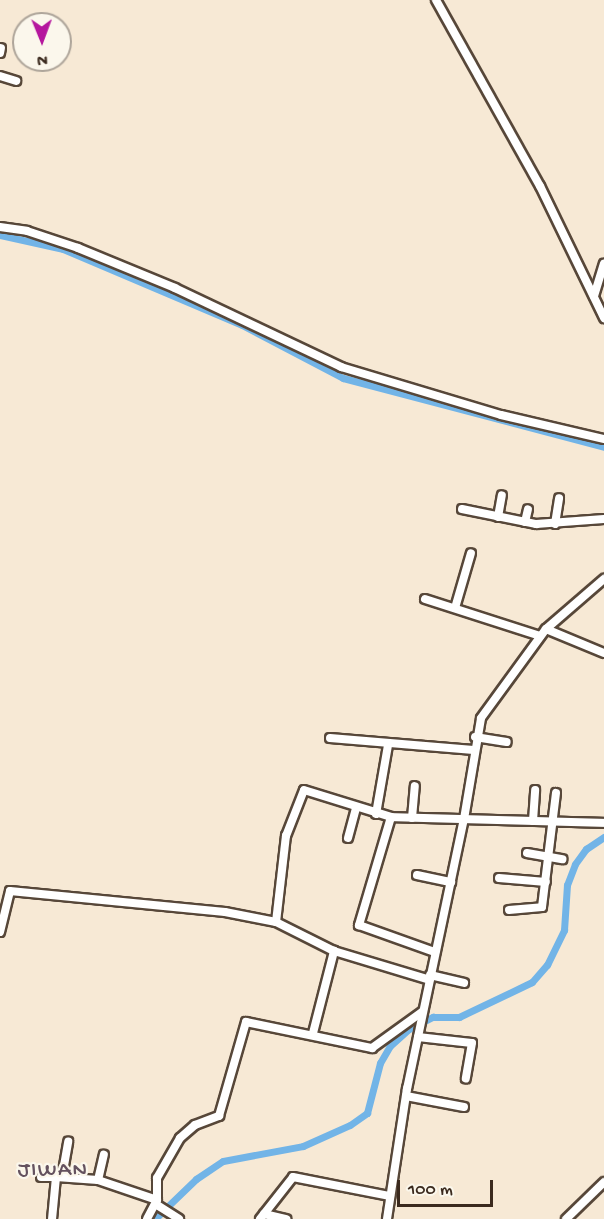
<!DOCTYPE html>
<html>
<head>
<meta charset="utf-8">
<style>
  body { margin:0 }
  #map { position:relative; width:604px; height:1219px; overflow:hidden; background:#f7e9d5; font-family:"Gochi Hand",sans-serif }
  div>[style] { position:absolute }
  .canal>* { height:7px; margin:-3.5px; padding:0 3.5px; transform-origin:3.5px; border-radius:3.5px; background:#72b4e7 }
  .roads { filter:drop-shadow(2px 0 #574739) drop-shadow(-2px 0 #574739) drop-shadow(0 2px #574739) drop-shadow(0 -2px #574739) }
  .street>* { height:8px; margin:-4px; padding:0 4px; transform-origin:4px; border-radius:4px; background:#fff }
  span { translate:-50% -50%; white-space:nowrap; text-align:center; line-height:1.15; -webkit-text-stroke:4.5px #fbf7ec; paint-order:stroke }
  .quarter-label { font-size:22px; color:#64525f; letter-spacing:1.5px }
  .north { position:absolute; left:12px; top:12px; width:60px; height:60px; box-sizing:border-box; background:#fbf7ec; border:2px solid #aea59a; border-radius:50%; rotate:179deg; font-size:16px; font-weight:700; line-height:24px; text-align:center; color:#3b2a1e }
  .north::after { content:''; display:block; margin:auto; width:21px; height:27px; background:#b5179e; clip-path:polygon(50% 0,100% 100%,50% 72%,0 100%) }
  .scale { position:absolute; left:397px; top:1180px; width:96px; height:27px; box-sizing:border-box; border:3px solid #3b2a1e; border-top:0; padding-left:8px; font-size:18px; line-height:21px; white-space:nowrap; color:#3b2a1e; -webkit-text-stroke:4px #fbf7ec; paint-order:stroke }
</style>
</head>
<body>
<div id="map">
  <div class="canal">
    <div style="left:0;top:235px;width:65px;rotate:12.5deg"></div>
    <div style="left:63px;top:249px;width:194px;rotate:23deg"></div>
    <div style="left:242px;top:325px;width:114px;rotate:27.7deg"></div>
    <div style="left:343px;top:378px;width:270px;rotate:14.8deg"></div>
    <div style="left:168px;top:1206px;width:39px;rotate:-44deg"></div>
    <div style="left:196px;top:1179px;width:32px;rotate:-34deg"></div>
    <div style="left:223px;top:1161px;width:81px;rotate:-10.6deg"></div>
    <div style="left:303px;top:1146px;width:51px;rotate:-24.1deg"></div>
    <div style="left:350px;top:1125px;width:21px;rotate:-35deg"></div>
    <div style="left:367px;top:1113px;width:52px;rotate:-75.4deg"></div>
    <div style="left:380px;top:1063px;width:20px;rotate:-60deg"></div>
    <div style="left:390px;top:1046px;width:25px;rotate:-42deg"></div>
    <div style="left:409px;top:1029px;width:27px;rotate:-27deg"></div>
    <div style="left:433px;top:1017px;width:26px"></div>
    <div style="left:459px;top:1017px;width:81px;rotate:-25.6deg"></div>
    <div style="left:532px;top:982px;width:23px;rotate:-49deg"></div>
    <div style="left:547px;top:965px;width:39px;rotate:-64deg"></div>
    <div style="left:564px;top:930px;width:45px;rotate:-86.2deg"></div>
    <div style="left:567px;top:885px;width:22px;rotate:-69deg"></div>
    <div style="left:575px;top:864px;width:19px;rotate:-54deg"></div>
    <div style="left:586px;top:849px;width:22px;rotate:-34deg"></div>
    <div style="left:155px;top:1219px;width:11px;rotate:-45deg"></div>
  </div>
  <div class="roads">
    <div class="street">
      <div style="left:436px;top:0;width:213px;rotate:60.8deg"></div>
      <div style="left:540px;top:186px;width:147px;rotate:64.1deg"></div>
      <div style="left:0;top:53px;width:5px;rotate:-79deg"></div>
      <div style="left:0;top:76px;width:17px;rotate:17deg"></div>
      <div style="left:0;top:227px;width:27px;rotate:8deg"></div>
      <div style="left:27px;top:231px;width:54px;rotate:18.4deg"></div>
      <div style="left:78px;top:248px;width:105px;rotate:22.4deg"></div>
      <div style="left:175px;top:288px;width:184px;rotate:25.4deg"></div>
      <div style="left:341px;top:367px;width:167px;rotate:16.7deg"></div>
      <div style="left:501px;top:415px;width:106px;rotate:13.1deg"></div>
      <div style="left:594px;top:296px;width:34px;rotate:-73deg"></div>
      <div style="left:462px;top:509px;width:76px;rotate:11.5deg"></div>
      <div style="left:536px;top:524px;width:68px;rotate:-4.2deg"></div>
      <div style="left:498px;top:517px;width:22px;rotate:-80deg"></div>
      <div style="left:525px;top:522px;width:13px;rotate:-77deg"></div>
      <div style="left:555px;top:524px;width:26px;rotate:-81deg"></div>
      <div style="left:425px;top:599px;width:121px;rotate:17.8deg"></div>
      <div style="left:455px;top:608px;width:57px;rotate:-73.8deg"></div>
      <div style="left:546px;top:629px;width:63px;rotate:22.5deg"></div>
      <div style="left:475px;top:737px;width:32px;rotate:9deg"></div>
      <div style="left:330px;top:738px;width:144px;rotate:4.8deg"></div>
      <div style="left:376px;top:814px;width:70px;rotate:-80.1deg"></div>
      <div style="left:391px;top:817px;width:113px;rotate:106.5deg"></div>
      <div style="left:359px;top:925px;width:81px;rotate:19.6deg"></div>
      <div style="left:412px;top:818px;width:32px;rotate:-85deg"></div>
      <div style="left:533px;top:821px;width:31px;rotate:-86deg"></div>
      <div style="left:348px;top:838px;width:30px;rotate:-75deg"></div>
      <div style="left:527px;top:853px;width:36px;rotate:10deg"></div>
      <div style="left:417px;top:875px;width:35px;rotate:12deg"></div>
      <div style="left:499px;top:878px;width:47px;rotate:4.9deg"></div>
      <div style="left:509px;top:910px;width:33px;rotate:-5deg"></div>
      <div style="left:542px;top:907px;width:115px;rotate:-83deg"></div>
      <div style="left:276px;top:922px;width:87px;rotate:-83.4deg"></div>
      <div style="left:286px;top:836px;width:49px;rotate:-68.6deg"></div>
      <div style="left:304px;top:790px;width:91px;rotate:17.2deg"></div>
      <div style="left:391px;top:817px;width:213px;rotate:1.6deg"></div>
      <div style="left:0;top:932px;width:42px;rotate:-76.3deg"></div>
      <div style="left:10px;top:891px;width:216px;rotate:5.6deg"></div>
      <div style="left:225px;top:912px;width:52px;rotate:11.1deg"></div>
      <div style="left:276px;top:922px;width:65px;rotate:26.6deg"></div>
      <div style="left:334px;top:951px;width:100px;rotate:16.8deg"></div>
      <div style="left:430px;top:975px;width:35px;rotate:13deg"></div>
      <div style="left:313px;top:1033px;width:85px;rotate:-75.6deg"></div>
      <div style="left:418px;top:1037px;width:54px;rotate:6.3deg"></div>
      <div style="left:472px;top:1043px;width:36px;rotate:100deg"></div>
      <div style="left:406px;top:1096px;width:59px;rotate:10.7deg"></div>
      <div style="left:41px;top:1177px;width:15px"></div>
      <div style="left:56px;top:1177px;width:42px;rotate:95.4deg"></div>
      <div style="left:56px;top:1177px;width:42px;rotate:4.1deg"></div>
      <div style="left:98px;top:1180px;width:62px;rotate:18.7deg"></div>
      <div style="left:157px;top:1200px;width:21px;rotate:118deg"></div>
      <div style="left:62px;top:1177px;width:36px;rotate:-80deg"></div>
      <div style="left:98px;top:1180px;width:26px;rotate:-77deg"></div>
      <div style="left:157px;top:1200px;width:22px;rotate:-90deg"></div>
      <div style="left:157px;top:1178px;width:46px;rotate:-60.1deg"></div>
      <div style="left:180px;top:1138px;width:20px;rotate:-41deg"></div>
      <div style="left:195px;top:1125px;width:26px;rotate:-21deg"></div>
      <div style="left:219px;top:1116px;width:98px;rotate:-74deg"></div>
      <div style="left:246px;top:1022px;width:129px;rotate:11.7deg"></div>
      <div style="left:372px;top:1048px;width:62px;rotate:-35.8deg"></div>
      <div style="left:157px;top:1205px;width:26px;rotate:32deg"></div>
      <div style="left:264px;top:1214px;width:23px;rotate:13deg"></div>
      <div style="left:260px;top:1219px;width:53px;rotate:-51.8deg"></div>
      <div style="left:293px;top:1177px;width:99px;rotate:11.1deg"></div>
      <div style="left:387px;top:1219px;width:132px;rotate:-81.3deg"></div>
      <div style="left:407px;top:1089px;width:276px;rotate:-78.1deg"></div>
      <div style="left:464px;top:819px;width:102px;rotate:-80.4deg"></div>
      <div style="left:481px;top:718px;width:110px;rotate:-53.9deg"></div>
      <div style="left:546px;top:629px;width:77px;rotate:-40.8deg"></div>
      <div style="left:566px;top:1219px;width:53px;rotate:-44.2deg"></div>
    </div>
  </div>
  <div class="quarter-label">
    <span style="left:53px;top:1172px">JIWAN</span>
  </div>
  <div class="north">N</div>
  <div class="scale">100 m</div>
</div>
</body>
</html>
